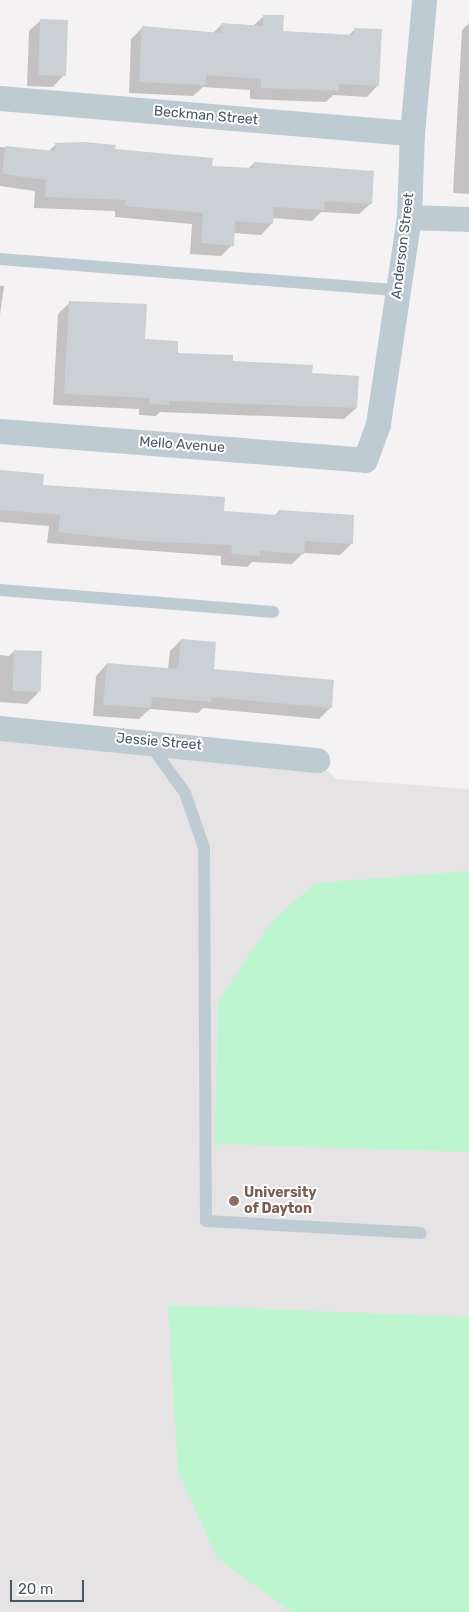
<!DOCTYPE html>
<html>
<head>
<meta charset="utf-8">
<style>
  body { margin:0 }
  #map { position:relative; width:469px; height:1612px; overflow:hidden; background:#f5f2f3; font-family:Rubik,sans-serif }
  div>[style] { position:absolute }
  .education>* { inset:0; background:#e6e3e5 }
  .green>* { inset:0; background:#bef5d1 }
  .shadow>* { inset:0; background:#0003 }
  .building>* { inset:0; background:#cbd0d5; transform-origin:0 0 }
  .service>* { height:12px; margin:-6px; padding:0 6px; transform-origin:6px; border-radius:6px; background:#bfcbd3 }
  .minor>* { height:25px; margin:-12.5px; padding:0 12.5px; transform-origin:12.5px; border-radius:12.5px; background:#bfcbd3 }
  .dots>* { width:14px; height:14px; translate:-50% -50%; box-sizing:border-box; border:2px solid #fff; border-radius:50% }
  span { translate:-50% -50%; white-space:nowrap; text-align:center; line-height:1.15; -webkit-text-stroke:4px #fff; paint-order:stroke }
  .street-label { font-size:14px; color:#475763 }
  .education-label { font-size:14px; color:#785e54; font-weight:700 }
  .left { translate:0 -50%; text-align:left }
  .scale { position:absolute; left:10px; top:1580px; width:74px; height:22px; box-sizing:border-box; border:2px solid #475763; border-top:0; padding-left:6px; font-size:15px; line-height:18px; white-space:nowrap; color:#475763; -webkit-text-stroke:4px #fff; paint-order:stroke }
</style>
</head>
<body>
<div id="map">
  <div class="education">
    <div style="clip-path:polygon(0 728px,317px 760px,336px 779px,469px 789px,469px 1612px,0 1612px)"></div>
  </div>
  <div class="green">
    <div style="clip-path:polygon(469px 871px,469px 1152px,215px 1144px,218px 1001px,271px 922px,315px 883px)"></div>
    <div style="clip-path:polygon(168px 1305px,469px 1317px,469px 1612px,291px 1612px,217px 1558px,178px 1471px)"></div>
  </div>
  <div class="shadow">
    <div style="clip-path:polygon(264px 16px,282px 32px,348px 36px,355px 29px,378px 85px,367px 97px,333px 95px,326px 102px,250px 99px,250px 90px,203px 87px,193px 96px,129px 93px,131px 39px,143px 27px,213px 33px,222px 24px,253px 26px)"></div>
    <div style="clip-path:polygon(41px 20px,64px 75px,53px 87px,27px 86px,29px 31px)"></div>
    <div style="clip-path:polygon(469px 23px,469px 194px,453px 193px,462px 30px)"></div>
    <div style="clip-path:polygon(56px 144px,211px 167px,248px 169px,254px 163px,371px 203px,359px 214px,321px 212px,312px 221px,272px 218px,272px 223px,261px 235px,233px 233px,232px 245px,221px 256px,190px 254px,192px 224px,115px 217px,115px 211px,34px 208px,35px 191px,0 186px,0 147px,48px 152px)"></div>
    <div style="clip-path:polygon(0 286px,4px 286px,0 315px)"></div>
    <div style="clip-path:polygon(70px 302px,176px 355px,311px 374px,356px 408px,344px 419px,160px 412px,156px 416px,139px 415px,139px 409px,53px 405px,58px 314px)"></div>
    <div style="clip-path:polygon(0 470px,42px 486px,223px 512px,274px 516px,279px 511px,352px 543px,340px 555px,303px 553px,292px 564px,252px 562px,247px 567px,221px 565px,221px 556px,47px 543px,49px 526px,0 522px)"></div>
    <div style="clip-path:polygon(181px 640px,212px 670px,333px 681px,330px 708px,319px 719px,203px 708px,198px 713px,150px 709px,139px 719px,93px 716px,96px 676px,107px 664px,168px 669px,170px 651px)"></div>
    <div style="clip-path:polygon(14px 651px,38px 693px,27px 704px,0 702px,0 655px,9px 656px)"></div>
  </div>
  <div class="building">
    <div style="clip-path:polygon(263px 15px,284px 15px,283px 31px,354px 35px,354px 28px,382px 29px,379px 86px,339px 84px,339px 91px,261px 88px,261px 79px,206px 75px,206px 85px,139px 82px,142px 26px,221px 33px,222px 23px,263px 26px)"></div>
    <div style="left:40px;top:19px;width:28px;height:56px;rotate:2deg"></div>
    <div style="clip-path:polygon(84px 142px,116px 145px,115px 149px,213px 158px,212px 166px,253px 168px,254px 162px,374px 171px,372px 204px,325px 201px,324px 210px,274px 207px,273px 224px,235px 221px,234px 246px,201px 243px,203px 213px,125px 206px,126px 200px,45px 197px,46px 180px,2px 174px,5px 146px,55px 151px,55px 143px)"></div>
    <div style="clip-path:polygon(69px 301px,147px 304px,145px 339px,178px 341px,178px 353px,233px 355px,233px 361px,313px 365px,312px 373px,359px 376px,357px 408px,169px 401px,169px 405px,150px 404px,150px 398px,64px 394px)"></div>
    <div style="clip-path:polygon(0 470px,44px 474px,43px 485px,225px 497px,224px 511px,278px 515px,279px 510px,354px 515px,353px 544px,305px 541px,304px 554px,260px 551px,260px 556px,231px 554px,232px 545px,139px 541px,58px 532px,60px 515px,0 510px)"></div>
    <div style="clip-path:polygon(181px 639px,216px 642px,214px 669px,334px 680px,332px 708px,211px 697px,211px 702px,152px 697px,151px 708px,103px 705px,107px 663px,178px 669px)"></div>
    <div style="left:14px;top:650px;width:28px;height:41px;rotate:2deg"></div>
  </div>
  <div class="service">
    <div style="left:0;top:259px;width:399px;rotate:4.5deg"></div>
    <div style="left:0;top:590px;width:274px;rotate:4.6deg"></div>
    <div style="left:149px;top:743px;width:62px;rotate:54.2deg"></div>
    <div style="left:185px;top:793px;width:58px;rotate:70.9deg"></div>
    <div style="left:204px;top:848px;width:373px;rotate:89.7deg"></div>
    <div style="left:206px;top:1221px;width:215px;rotate:3.2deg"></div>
  </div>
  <div class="minor">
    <div style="left:0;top:98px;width:413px;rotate:4.9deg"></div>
    <div style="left:409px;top:217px;width:60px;rotate:1.9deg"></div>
    <div style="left:0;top:431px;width:366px;rotate:4.5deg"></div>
    <div style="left:365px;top:460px;width:38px;rotate:-70deg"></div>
    <div style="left:378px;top:424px;width:209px;rotate:-81.5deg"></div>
    <div style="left:409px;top:217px;width:84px;rotate:-88deg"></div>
    <div style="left:412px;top:133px;width:134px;rotate:-84.8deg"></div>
    <div style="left:0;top:728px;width:319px;rotate:5.8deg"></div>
  </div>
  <div class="dots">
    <div style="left:234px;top:1201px;background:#8d6e63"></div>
  </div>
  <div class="street-label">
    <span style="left:206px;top:116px;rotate:5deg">Beckman Street</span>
    <span style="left:403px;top:246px;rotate:-83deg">Anderson Street</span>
    <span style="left:182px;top:445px;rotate:4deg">Mello Avenue</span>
    <span style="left:159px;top:742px;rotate:5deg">Jessie Street</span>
  </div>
  <div class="education-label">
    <span class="left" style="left:244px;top:1201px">University<br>of Dayton</span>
  </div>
  <div class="scale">20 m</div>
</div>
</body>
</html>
